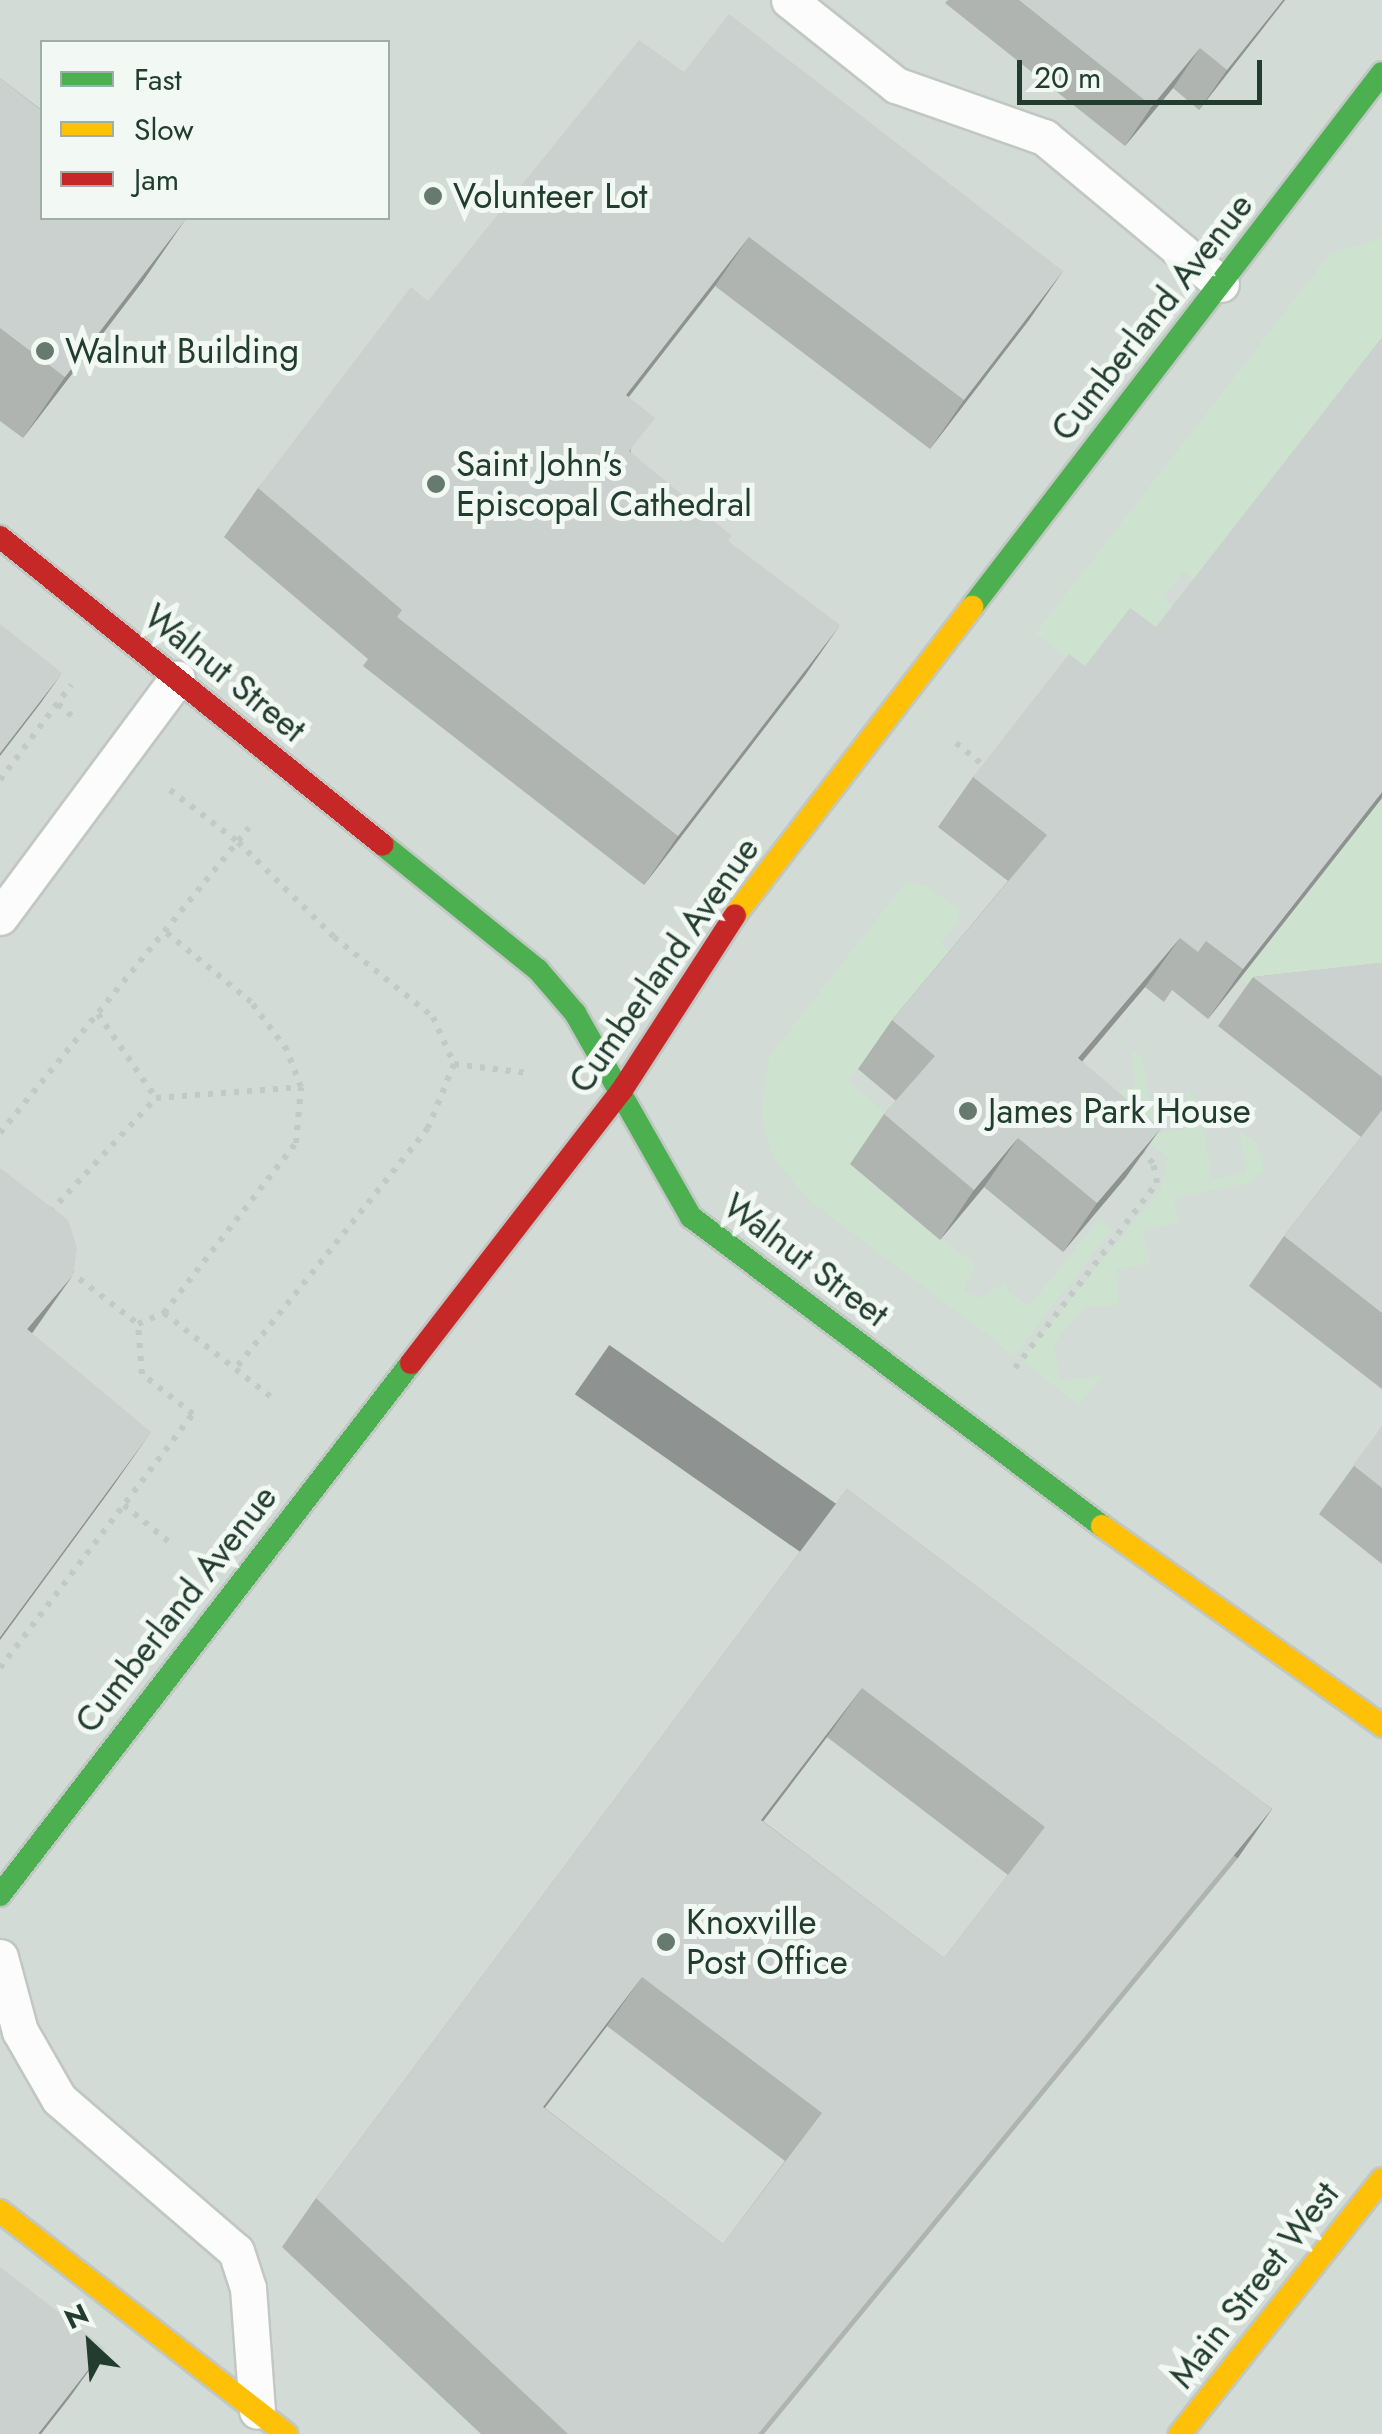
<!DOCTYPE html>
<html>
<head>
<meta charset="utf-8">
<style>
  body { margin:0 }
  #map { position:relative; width:1382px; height:2434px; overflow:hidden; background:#e4eae6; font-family:Jost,sans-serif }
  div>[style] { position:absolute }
  .built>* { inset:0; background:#d2dbd5 }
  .green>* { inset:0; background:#cde3cf }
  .path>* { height:6px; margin-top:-3px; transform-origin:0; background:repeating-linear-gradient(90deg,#c1cac4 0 5px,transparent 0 13px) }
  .roads { filter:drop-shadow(2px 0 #c1c7c3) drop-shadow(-2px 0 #c1c7c3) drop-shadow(0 2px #c1c7c3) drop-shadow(0 -2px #c1c7c3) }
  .lane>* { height:35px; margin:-17.5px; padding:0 17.5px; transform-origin:17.5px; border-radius:17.5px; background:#fbfcfb }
  .fast>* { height:22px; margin:-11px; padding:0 11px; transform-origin:11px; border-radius:11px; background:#4caf50 }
  .slow>* { height:22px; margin:-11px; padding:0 11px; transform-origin:11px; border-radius:11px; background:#ffc107 }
  .jam>* { height:22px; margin:-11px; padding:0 11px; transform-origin:11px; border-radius:11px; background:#c62828 }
  .wall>* { inset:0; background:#afb4b1 }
  .shaded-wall>* { inset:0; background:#8e9290; transform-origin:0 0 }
  .building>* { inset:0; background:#cbd1ce }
  .dots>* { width:28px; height:28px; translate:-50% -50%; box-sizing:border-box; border:5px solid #f2f9f4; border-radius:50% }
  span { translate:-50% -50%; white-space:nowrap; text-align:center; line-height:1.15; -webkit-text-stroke:10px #f2f9f4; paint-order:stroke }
  .poi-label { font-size:35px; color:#223d30 }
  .left { translate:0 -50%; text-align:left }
  .street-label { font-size:35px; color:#223d30 }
  .legend { position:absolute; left:40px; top:40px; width:350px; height:180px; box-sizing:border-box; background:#f2f9f4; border:2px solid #9faea6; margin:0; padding:12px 18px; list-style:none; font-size:30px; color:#223d30 }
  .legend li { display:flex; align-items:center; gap:20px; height:50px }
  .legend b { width:50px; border:2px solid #9faea6 }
  .north { position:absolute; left:40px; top:2294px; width:100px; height:100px; -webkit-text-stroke:8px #f2f9f4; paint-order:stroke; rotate:334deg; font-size:28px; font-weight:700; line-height:40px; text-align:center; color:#223d30 }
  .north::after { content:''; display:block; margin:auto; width:35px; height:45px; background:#223d30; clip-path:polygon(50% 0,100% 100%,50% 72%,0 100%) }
  .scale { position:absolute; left:1017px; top:60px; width:245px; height:45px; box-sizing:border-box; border:5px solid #223d30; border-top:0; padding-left:12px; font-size:30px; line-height:35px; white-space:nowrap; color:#223d30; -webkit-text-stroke:8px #f2f9f4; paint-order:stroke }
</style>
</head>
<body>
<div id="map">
  <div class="built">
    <div style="clip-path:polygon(evenodd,0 0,1382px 0,1382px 2434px,0 2434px,0 0,42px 42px,388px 42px,388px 218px,42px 218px,42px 42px)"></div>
  </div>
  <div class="green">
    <div style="clip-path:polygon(1382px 238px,1382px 343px,1195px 581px,1184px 571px,1163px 597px,1174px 608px,1121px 677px,1084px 672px,1036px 633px,1330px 254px)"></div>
    <div style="clip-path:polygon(1382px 798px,1382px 978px,1259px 992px,1241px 978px)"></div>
    <div style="clip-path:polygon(906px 882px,926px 886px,957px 908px,959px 921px,941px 943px,953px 956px,848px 1081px,890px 1117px,940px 1239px,976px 1264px,963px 1290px,981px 1298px,1006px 1282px,1007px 1292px,1029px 1306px,1098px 1221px,1112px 1230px,1014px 1355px,809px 1200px,774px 1158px,765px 1132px,762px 1107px,769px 1057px)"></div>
    <div style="clip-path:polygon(1132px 1052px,1142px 1056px,1156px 1134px,1188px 1129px,1186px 1088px,1199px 1104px,1212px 1179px,1246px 1173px,1239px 1131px,1257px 1144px,1264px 1169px,1253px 1182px,1174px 1198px,1178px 1223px,1143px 1230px,1150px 1263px,1116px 1270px,1119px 1305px,1084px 1307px,1054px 1343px,1059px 1380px,1102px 1376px,1079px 1405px,1022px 1360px,1161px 1189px,1168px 1157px,1103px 1109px,1101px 1094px,1135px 1088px)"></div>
  </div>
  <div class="path">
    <div style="left:58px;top:704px;width:18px;rotate:41deg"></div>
    <div style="left:956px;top:743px;width:38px;rotate:39deg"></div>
    <div style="left:0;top:780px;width:119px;rotate:-53.2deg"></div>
    <div style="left:170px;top:790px;width:86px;rotate:37.4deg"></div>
    <div style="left:238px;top:842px;width:135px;rotate:44.7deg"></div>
    <div style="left:334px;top:937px;width:127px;rotate:38.9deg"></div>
    <div style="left:433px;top:1017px;width:51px;rotate:65.9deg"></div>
    <div style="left:454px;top:1064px;width:69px;rotate:112.1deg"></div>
    <div style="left:428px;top:1128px;width:309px;rotate:128.7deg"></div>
    <div style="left:98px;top:1014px;width:102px;rotate:55.4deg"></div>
    <div style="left:454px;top:1064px;width:74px;rotate:7deg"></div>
    <div style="left:0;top:1133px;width:394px;rotate:-50.8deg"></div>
    <div style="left:50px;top:1212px;width:156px;rotate:-47.1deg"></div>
    <div style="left:156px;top:1098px;width:145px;rotate:-4.3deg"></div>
    <div style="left:69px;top:1271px;width:87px;rotate:37.5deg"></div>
    <div style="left:138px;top:1324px;width:28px;rotate:-23deg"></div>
    <div style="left:164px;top:1313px;width:215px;rotate:-52.2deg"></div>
    <div style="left:296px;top:1143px;width:56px;rotate:-84.9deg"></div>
    <div style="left:301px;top:1087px;width:40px;rotate:-111deg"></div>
    <div style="left:287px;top:1050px;width:60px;rotate:-126.9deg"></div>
    <div style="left:251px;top:1002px;width:109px;rotate:-140.6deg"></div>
    <div style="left:164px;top:1313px;width:136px;rotate:38.1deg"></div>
    <div style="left:1015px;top:1368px;width:233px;rotate:-52.5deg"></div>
    <div style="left:1157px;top:1183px;width:20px;rotate:-101deg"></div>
    <div style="left:1153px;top:1163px;width:18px;rotate:-135deg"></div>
    <div style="left:124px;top:1505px;width:58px;rotate:39.4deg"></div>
    <div style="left:0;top:1668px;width:319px;rotate:-52.8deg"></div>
    <div style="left:193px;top:1414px;width:65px;rotate:-141.9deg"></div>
    <div style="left:142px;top:1374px;width:50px;rotate:-94.6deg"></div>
  </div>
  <div class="roads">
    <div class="lane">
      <div style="left:789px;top:0;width:137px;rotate:38.5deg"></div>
      <div style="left:896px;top:85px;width:157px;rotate:19.4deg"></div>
      <div style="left:1044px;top:137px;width:230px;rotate:39.7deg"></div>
      <div style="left:0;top:917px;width:297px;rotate:-53.4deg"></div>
      <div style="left:0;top:1957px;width:77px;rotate:74.9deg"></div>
      <div style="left:20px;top:2031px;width:78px;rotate:60.2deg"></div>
      <div style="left:59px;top:2099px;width:233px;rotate:40.7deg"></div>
      <div style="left:236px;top:2251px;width:39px;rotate:72deg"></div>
      <div style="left:248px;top:2288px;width:123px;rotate:85.8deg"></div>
    </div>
    <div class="fast">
      <div style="left:972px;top:607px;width:673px;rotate:-52.48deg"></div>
      <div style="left:383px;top:845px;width:199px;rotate:38.9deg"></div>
      <div style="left:538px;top:970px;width:57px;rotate:49.3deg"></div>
      <div style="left:575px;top:1013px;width:235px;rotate:60.4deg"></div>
      <div style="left:691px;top:1217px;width:514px;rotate:36.94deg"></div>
      <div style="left:0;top:1895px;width:672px;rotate:-52.31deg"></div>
    </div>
    <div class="slow">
      <div style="left:735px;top:915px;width:389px;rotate:-52.4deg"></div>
      <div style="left:1102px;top:1526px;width:344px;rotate:35.5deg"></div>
      <div style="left:0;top:2211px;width:363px;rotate:37.9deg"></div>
      <div style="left:1180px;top:2434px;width:325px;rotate:-51.6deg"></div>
    </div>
    <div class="jam">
      <div style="left:0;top:537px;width:491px;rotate:38.8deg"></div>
      <div style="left:411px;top:1363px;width:345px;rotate:-52.3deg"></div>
      <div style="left:622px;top:1090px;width:208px;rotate:-57.1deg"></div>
    </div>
  </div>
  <div class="wall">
    <div style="clip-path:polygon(948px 0,1285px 0,1199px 110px,1173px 88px,1125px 146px,945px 3px)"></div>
    <div style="clip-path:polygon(684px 72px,1063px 271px,1029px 320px,930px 449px,715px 286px,629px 397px,631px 453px,728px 541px,806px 674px,644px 885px,363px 666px,368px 659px,224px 537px,258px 488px,428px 301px)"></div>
    <div style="clip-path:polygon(0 78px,185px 220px,143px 281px,23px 438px,0 421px)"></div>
    <div style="clip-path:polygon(1085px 666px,1382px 798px,1208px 1019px,1172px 990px,1164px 1002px,1145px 987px,1082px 1062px,1126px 1177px,1063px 1252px,984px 1187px,940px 1240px,850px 1164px,884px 1114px,896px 1101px,858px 1069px,892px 1020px,1008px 881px,938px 827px,973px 777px)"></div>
    <div style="clip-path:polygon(1382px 963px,1382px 1389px,1249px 1286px,1284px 1236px,1361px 1137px,1218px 1026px,1253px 977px)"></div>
    <div style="clip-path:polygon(1382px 1427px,1382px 1564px,1319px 1514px)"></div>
    <div style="clip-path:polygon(evenodd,847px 1489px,1272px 1809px,1238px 1858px,764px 2434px,481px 2434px,282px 2247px,316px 2198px,847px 1489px,827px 1737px,1008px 1875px,944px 1958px,763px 1821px,827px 1737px,847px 1489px,607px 2026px,785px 2161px,723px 2244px,545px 2108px,607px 2026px)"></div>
  </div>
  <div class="shaded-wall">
    <div style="clip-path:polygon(1283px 0,1285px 0,1199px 110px,1227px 70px)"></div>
    <div style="clip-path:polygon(1200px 48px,1173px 88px,1125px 146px,1152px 106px)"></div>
    <div style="clip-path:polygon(185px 220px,143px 281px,23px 438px,65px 377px)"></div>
    <div style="clip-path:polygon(749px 237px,715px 286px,592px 444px,626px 395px)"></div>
    <div style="clip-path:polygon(1063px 271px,1029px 320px,930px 449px,964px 400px)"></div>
    <div style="clip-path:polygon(840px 625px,806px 674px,644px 885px,678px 836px)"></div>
    <div style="clip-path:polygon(62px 673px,40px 704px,0 756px,0 753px)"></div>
    <div style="clip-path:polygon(1382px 792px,1382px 798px,1208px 1019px,1243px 969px)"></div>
    <div style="clip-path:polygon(1180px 938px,1145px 987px,1043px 1107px,1078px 1058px)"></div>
    <div style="clip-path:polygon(1161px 1128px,1126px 1177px,1063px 1252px,1097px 1203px)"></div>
    <div style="clip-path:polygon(1018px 1138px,984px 1187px,940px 1240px,974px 1190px)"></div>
    <div style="clip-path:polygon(73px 1275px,33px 1332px,0 1371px,27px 1329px)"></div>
    <div style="clip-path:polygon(151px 1432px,111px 1489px,0 1640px,0 1637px)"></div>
    <div style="clip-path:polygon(862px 1688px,827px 1737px,727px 1869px,761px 1820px)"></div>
    <div style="left:1272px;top:1809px;width:60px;height:809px;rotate:125deg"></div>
    <div style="clip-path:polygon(642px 1977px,607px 2026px,508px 2156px,543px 2107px)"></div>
    <div style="clip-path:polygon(105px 2348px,70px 2397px,41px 2434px,38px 2434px)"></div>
  </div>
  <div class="building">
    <div style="clip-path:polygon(1019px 0,1283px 0,1227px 70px,1200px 48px,1152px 106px)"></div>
    <div style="clip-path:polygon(729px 14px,1063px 271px,964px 400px,749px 237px,626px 395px,655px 418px,629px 451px,732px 536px,728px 541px,840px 625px,678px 836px,397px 617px,402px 610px,258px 488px,411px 287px,428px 301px,639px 40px,684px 72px)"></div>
    <div style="clip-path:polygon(0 78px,42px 111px,42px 218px,182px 218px,185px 220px,65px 377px,0 328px)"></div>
    <div style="clip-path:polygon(1382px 337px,1382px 792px,1243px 969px,1206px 941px,1198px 952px,1180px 938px,1078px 1058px,1161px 1128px,1097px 1203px,1018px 1138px,974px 1190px,884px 1114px,935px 1056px,892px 1020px,1047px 835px,973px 777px,1069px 654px,1085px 666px,1130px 608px,1156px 627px)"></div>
    <div style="clip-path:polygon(0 624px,62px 673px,0 753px)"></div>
    <div style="clip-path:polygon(1378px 963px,1382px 963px,1382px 1077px,1253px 977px)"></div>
    <div style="clip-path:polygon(1382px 1110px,1382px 1313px,1284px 1236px)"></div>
    <div style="clip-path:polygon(0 1168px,68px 1220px,77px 1248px,73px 1275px,27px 1329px,151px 1432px,0 1637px)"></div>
    <div style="clip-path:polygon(1382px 1427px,1382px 1488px,1353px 1465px)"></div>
    <div style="clip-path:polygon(evenodd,847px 1489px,1272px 1809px,758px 2434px,568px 2434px,316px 2198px,847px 1489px,862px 1688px,1045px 1827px,944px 1958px,761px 1820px,862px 1688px,847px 1489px,642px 1977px,822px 2113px,723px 2244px,543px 2107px,642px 1977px)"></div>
    <div style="clip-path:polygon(0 2267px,105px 2348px,38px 2434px,0 2434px)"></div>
  </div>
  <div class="dots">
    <div style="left:433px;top:196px;background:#667a70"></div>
    <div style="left:45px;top:351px;background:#667a70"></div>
    <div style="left:436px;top:484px;background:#667a70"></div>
    <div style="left:968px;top:1111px;background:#667a70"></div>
    <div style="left:666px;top:1942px;background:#667a70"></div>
  </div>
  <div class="poi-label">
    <span class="left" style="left:453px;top:196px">Volunteer Lot</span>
    <span class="left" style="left:65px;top:351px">Walnut Building</span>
    <span class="left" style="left:456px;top:484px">Saint John's<br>Episcopal Cathedral</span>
    <span class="left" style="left:988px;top:1111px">James Park House</span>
    <span class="left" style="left:686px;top:1942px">Knoxville<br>Post Office</span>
  </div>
  <div class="street-label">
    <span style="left:1152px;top:317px;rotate:-52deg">Cumberland Avenue</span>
    <span style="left:225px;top:673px;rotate:39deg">Walnut Street</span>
    <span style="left:664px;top:965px;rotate:-55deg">Cumberland Avenue</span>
    <span style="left:806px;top:1260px;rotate:37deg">Walnut Street</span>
    <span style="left:176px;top:1609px;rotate:-52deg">Cumberland Avenue</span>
    <span style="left:1254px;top:2285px;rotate:-52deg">Main Street West</span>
  </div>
  <ul class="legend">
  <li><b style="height:12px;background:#4caf50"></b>Fast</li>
  <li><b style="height:12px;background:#ffc107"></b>Slow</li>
  <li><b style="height:12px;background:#c62828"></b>Jam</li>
  </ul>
  <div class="north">N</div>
  <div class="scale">20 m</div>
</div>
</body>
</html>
